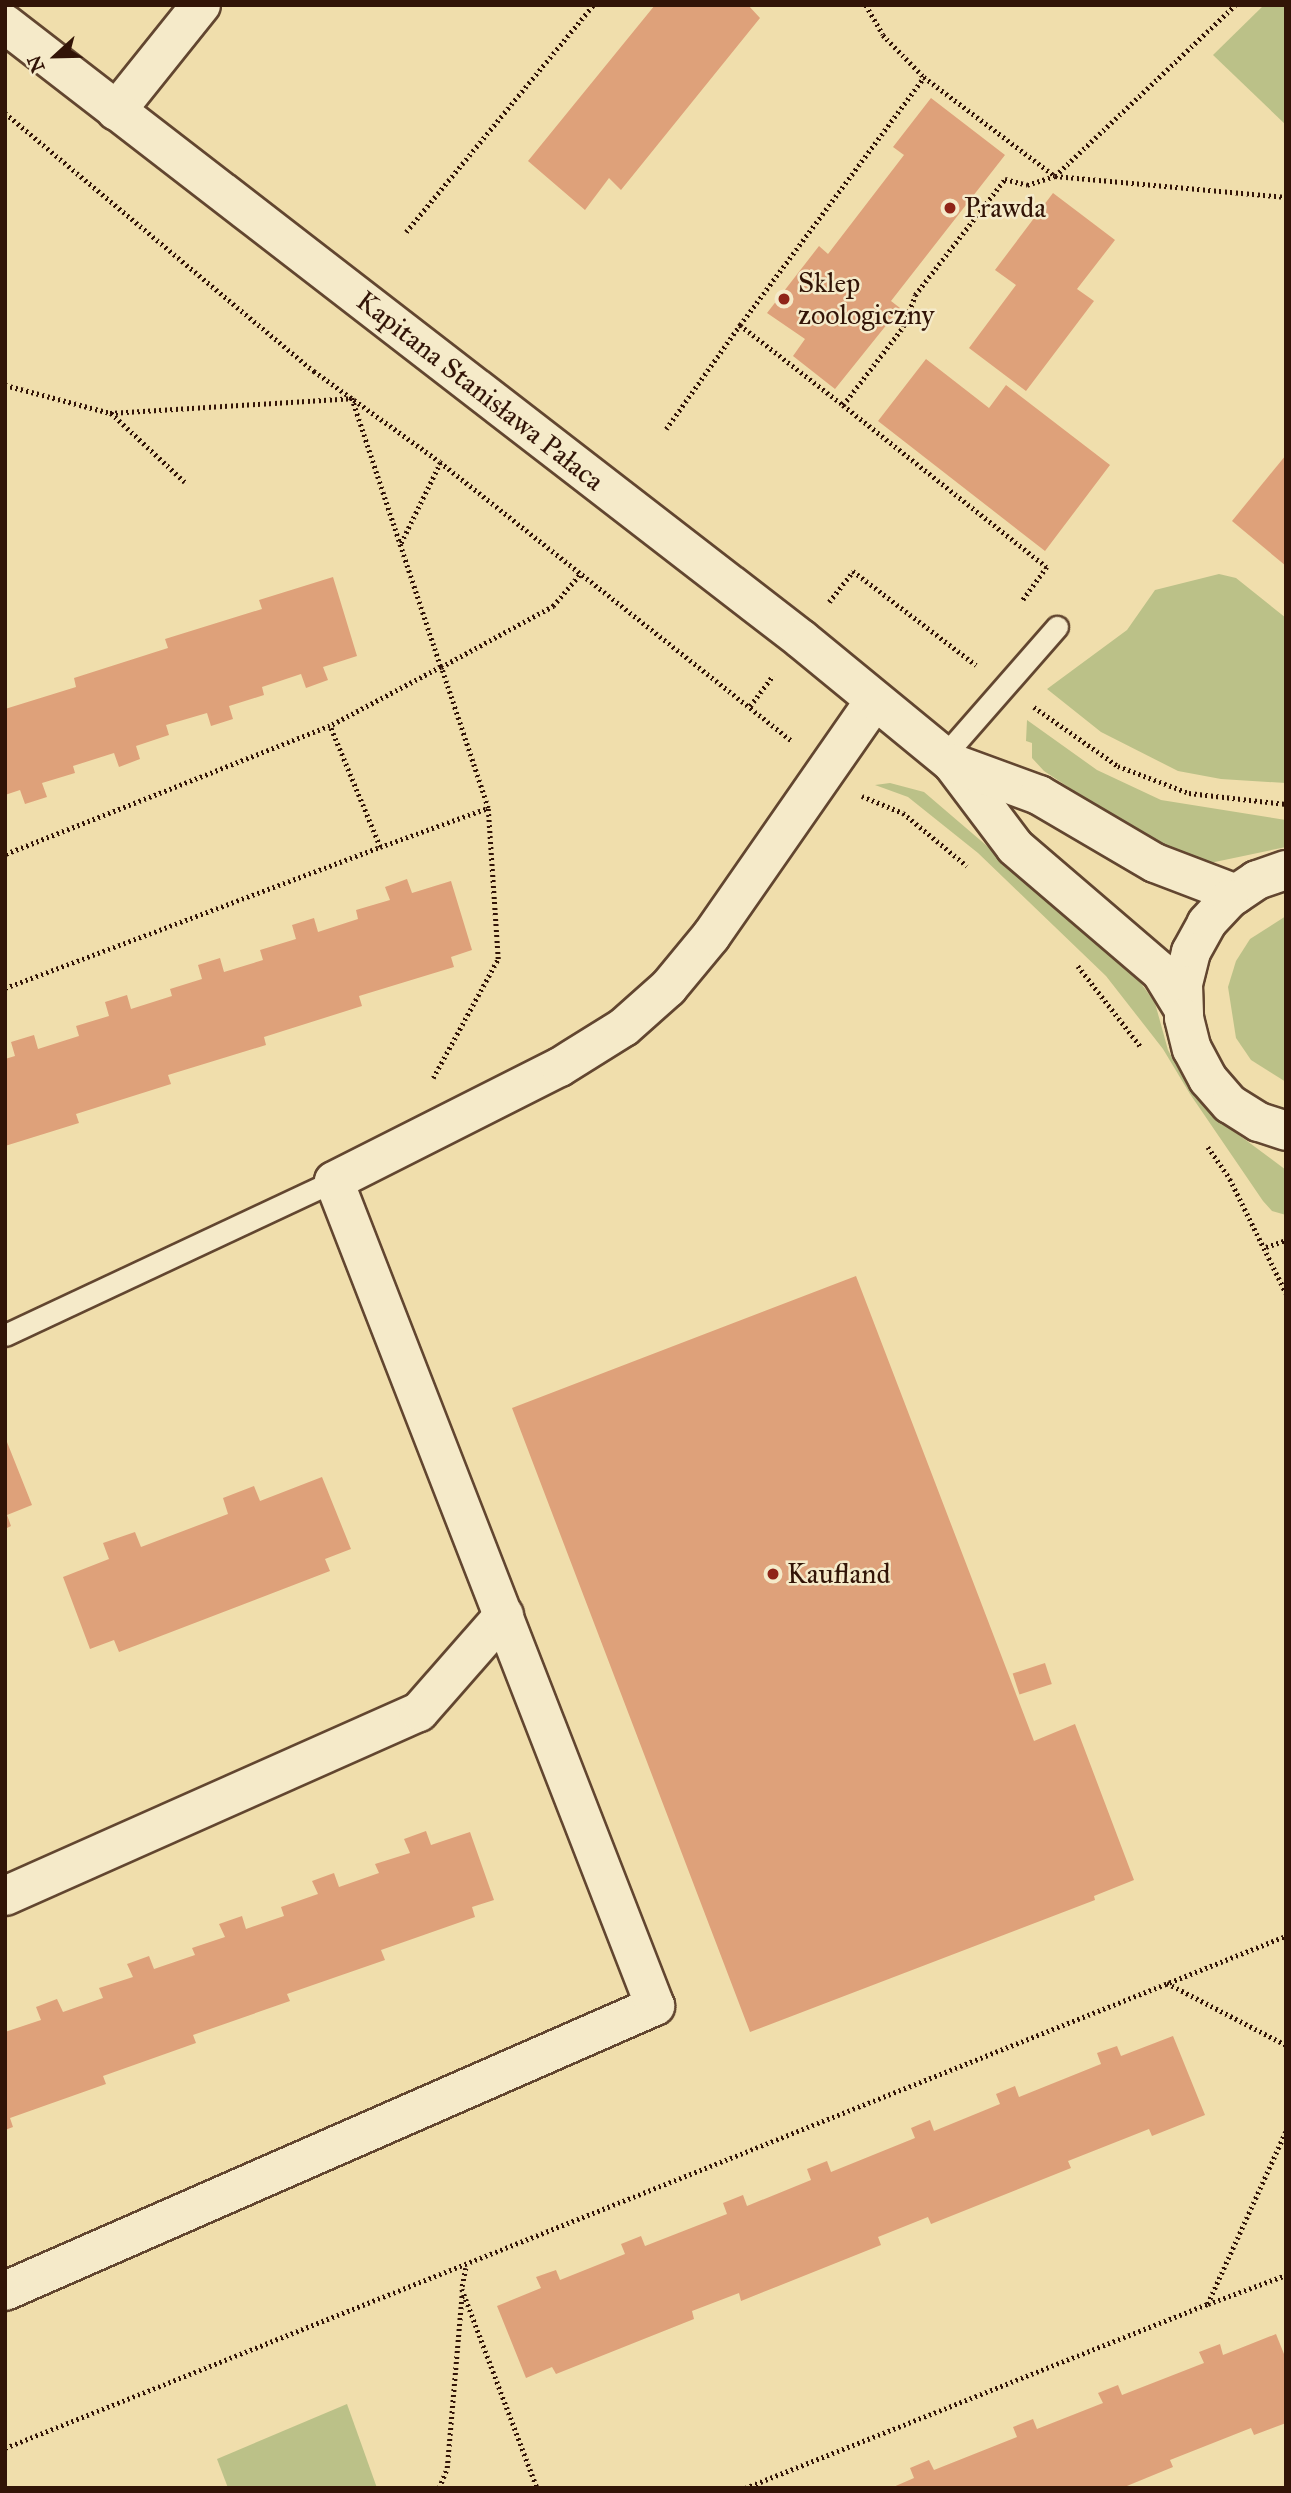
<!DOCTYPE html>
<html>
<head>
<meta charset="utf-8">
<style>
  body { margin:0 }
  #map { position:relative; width:1291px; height:2493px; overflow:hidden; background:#f0deac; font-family:"IM FELL Great Primer",serif }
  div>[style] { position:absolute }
  .green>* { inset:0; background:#bbc188 }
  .building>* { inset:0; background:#dea17a; transform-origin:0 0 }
  .path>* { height:4.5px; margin-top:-2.25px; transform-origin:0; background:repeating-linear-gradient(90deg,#321407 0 2px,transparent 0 5.5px) }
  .roads { filter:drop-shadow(2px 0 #624630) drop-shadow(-2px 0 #624630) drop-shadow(0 2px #624630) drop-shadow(0 -2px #624630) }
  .service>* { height:21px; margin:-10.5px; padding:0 10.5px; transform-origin:10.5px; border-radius:10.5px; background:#f5eac9 }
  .minor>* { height:38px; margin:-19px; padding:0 19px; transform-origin:19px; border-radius:19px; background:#f5eac9 }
  .tertiary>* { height:38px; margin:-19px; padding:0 19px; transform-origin:19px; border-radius:19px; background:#f5eac9 }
  .dots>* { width:19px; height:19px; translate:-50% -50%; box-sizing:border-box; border:4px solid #f5eac9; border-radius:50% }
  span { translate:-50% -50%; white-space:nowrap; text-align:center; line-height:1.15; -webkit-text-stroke:5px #f5eac9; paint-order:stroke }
  .poi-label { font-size:28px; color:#321407 }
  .left { translate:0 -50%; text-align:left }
  .street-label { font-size:28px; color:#321407 }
  .frame { position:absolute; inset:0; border:7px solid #321407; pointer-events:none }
  .north { position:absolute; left:21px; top:21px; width:70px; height:70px; -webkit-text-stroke:5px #f5eac9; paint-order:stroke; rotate:248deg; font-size:19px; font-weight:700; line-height:28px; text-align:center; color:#321407 }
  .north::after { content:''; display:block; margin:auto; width:24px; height:32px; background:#321407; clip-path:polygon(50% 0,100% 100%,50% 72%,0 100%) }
</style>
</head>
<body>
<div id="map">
  <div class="green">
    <div style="clip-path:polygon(1264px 5px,1286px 5px,1286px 125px,1213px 55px)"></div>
    <div style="clip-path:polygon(1219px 574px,1236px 578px,1286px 618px,1286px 783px,1221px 779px,1178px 771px,1101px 732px,1047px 689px,1127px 630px,1155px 590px)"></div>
    <div style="clip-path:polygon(1027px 720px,1097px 770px,1161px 800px,1286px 820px,1286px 847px,1210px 863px,1171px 855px,1044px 771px,1032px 758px,1032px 743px,1026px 741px)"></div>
    <div style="clip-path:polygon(890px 783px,924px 792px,1131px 969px,1155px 1003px,1168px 1050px,1191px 1093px,1220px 1121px,1286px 1170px,1286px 1215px,1272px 1211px,1263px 1201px,1190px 1094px,1163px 1049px,1106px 976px,978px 853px,908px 797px,875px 785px)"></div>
    <div style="clip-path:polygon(1286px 916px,1286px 1082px,1251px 1060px,1236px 1038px,1228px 987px,1236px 961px,1250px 939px)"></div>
    <div style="clip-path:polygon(347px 2404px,377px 2488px,228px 2488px,217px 2459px)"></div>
  </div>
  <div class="building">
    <div style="clip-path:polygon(655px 5px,748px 5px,760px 18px,621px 190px,609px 178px,585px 210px,528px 161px)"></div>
    <div style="clip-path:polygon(931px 98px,1005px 155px,891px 301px,900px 308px,835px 389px,793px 356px,805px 339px,767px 313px,819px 246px,828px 254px,904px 155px,893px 147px)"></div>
    <div style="clip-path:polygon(1053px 193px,1115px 240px,1077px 289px,1094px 301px,1026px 391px,969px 348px,1016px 285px,995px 270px)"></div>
    <div style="clip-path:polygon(926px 359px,989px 408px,1006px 385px,1110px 465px,1045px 551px,878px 421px)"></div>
    <div style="clip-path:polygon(1286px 455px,1286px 566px,1232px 521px)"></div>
    <div style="clip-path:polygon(333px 577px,357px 656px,323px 667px,328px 680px,306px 688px,301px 674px,262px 687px,264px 695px,229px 706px,233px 719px,211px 726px,207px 713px,166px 725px,169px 735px,136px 746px,140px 759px,119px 767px,114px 753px,73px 766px,75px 773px,42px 783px,47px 797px,25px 804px,20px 790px,5px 795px,5px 709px,76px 687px,74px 678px,168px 648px,165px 639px,262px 609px,259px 600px)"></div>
    <div style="clip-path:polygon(407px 879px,412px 893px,451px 881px,472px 950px,451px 957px,454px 967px,359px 996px,362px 1006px,264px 1037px,266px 1045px,168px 1075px,171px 1084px,76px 1114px,79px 1123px,5px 1146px,5px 1059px,15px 1056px,11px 1042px,34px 1035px,38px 1049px,79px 1036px,76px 1026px,109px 1016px,105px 1002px,127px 995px,131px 1009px,172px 996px,170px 989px,202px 979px,198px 965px,220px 958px,224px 972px,263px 960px,260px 950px,296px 939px,292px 925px,314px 918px,318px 932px,358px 919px,356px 910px,390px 900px,385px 887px)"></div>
    <div style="clip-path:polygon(856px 1276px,1034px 1741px,1075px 1724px,1134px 1880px,1094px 1896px,1095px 1900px,750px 2032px,512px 1408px)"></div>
    <div style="clip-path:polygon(5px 1437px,32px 1505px,7px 1515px,11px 1526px,5px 1529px)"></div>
    <div style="clip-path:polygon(322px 1477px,351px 1549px,325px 1559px,330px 1571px,119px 1652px,114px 1640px,90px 1649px,63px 1577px,109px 1559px,103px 1543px,135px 1532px,141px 1547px,228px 1514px,223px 1498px,254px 1486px,260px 1501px)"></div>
    <div style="left:1045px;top:1663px;width:22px;height:34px;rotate:72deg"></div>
    <div style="clip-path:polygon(426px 1831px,431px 1845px,470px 1832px,494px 1900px,472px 1907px,475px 1917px,381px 1950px,385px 1960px,287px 1994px,290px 2001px,193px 2035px,196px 2043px,103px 2076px,106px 2084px,10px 2118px,13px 2127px,5px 2130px,5px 2032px,41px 2020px,36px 2007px,57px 1999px,63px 2012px,103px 1998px,99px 1988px,133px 1977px,127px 1964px,149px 1956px,154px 1969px,195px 1955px,192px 1948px,225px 1937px,219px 1924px,242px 1916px,246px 1929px,284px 1916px,281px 1907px,318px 1894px,312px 1881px,334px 1873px,339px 1887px,379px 1873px,375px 1864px,410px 1853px,404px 1839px)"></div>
    <div style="clip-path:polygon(1173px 2036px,1205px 2115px,1152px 2136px,1149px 2129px,1068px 2161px,1071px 2168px,931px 2224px,928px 2217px,878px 2237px,881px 2245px,741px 2301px,739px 2293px,692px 2311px,694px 2319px,556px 2374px,552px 2367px,526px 2378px,497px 2306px,541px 2288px,536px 2277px,556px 2270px,560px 2280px,625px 2254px,621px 2244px,641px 2236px,645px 2246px,727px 2214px,723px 2203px,743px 2195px,747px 2206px,811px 2180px,807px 2169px,827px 2161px,831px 2172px,915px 2138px,911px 2128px,930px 2120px,934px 2131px,1000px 2104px,996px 2094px,1015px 2086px,1019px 2097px,1101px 2064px,1097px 2053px,1117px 2046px,1121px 2056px)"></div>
    <div style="clip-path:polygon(1276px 2334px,1286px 2359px,1286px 2423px,1254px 2435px,1251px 2428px,1170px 2460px,1173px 2467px,1122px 2488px,891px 2488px,914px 2478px,910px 2468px,929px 2460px,934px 2470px,1017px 2437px,1013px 2427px,1033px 2419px,1037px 2429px,1103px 2403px,1098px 2393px,1118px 2385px,1122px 2395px,1204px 2363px,1199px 2352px,1220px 2344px,1223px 2355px)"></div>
  </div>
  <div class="path">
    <div style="left:866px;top:5px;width:34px;rotate:60deg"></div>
    <div style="left:883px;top:35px;width:59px;rotate:45.7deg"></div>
    <div style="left:5px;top:113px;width:403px;rotate:39.9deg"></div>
    <div style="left:314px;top:371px;width:155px;rotate:35.8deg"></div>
    <div style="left:440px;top:462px;width:449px;rotate:38.4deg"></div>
    <div style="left:406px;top:232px;width:294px;rotate:-50.5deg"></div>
    <div style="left:740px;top:325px;width:309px;rotate:-53.4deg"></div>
    <div style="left:924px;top:77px;width:164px;rotate:37.1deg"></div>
    <div style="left:1055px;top:176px;width:232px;rotate:5.2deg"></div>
    <div style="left:5px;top:385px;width:109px;rotate:14.9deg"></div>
    <div style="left:110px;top:413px;width:242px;rotate:-3.5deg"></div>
    <div style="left:352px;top:398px;width:283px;rotate:71.7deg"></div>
    <div style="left:441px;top:667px;width:126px;rotate:152deg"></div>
    <div style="left:330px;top:726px;width:350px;rotate:158.4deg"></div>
    <div style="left:843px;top:405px;width:260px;rotate:38.5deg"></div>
    <div style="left:1047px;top:567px;width:41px;rotate:126deg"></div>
    <div style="left:111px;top:413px;width:101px;rotate:43deg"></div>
    <div style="left:666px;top:429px;width:128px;rotate:-54.6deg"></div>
    <div style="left:740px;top:325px;width:130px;rotate:37.8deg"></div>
    <div style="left:843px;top:405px;width:98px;rotate:-52.4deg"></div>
    <div style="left:903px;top:327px;width:34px;rotate:-69deg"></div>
    <div style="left:915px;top:295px;width:147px;rotate:-52.2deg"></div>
    <div style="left:1005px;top:179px;width:23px;rotate:15deg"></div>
    <div style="left:1027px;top:185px;width:29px;rotate:-18deg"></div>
    <div style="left:1055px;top:176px;width:248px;rotate:-43.5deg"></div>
    <div style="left:401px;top:543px;width:89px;rotate:-64deg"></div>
    <div style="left:829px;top:602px;width:39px;rotate:-52deg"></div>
    <div style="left:853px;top:571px;width:155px;rotate:37.4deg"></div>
    <div style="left:750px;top:706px;width:38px;rotate:-53deg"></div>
    <div style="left:1034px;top:707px;width:103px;rotate:35.1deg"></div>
    <div style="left:1118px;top:766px;width:76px;rotate:20.8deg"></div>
    <div style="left:1189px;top:793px;width:98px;rotate:6.5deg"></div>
    <div style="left:862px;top:796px;width:44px;rotate:22.5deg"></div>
    <div style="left:903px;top:813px;width:83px;rotate:39.6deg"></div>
    <div style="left:380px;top:847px;width:115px;rotate:-19.9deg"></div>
    <div style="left:488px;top:808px;width:149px;rotate:-108.4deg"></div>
    <div style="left:441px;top:667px;width:128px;rotate:-28.6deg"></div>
    <div style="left:553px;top:606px;width:43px;rotate:-49.7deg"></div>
    <div style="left:1078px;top:966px;width:103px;rotate:52.1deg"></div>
    <div style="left:5px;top:988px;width:401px;rotate:-20.6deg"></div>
    <div style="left:380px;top:847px;width:131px;rotate:-112.5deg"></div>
    <div style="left:433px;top:1078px;width:136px;rotate:-61.4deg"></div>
    <div style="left:498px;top:959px;width:151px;rotate:-93.8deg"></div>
    <div style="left:1208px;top:1147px;width:39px;rotate:55deg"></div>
    <div style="left:1230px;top:1179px;width:127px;rotate:63.8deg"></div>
    <div style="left:1266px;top:1247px;width:21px;rotate:-19deg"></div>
    <div style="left:1167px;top:1983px;width:134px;rotate:27.5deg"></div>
    <div style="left:1286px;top:2132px;width:189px;rotate:114.4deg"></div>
    <div style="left:1208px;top:2304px;width:83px;rotate:-20.4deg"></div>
    <div style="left:466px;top:2268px;width:21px;rotate:101deg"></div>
    <div style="left:462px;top:2289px;width:213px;rotate:69.3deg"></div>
    <div style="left:5px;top:2448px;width:1380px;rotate:-21.79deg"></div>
    <div style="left:439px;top:2488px;width:22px;rotate:-68deg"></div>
    <div style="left:447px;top:2468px;width:176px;rotate:-85.1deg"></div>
    <div style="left:745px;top:2488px;width:498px;rotate:-21.7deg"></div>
  </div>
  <div class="roads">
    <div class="service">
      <div style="left:943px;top:757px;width:173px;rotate:-48.8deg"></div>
      <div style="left:5px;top:1335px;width:363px;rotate:-25.1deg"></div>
    </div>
    <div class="minor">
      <div style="left:116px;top:111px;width:136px;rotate:-51.3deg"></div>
      <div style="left:5px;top:1896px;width:453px;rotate:-24deg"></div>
      <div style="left:419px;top:1712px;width:129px;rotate:-48.8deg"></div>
      <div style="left:5px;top:2291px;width:710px;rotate:-23.68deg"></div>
      <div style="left:655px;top:2006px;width:885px;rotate:-111.26deg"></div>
      <div style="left:334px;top:1181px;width:253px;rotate:-26.8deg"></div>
      <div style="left:560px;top:1067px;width:75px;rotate:-32deg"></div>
      <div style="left:624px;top:1027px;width:59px;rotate:-41.6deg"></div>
      <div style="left:668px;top:988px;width:67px;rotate:-50.4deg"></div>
      <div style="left:711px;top:936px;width:287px;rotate:-55.2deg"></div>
    </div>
    <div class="tertiary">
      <div style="left:5px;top:24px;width:1006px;rotate:37.69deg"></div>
      <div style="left:801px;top:639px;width:195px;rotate:39.4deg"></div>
      <div style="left:952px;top:763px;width:105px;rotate:53.1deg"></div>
      <div style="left:1015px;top:847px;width:192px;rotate:40.6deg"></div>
      <div style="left:1161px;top:972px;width:42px;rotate:58.6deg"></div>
      <div style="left:952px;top:763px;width:93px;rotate:20.2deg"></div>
      <div style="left:1039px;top:795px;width:134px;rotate:30.4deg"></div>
      <div style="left:1155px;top:863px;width:87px;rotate:20.9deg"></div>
      <div style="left:1286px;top:870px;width:31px;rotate:161deg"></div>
      <div style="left:1257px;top:880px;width:34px;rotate:146deg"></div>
      <div style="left:1229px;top:899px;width:33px;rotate:133deg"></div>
      <div style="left:1207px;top:923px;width:33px;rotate:119deg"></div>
      <div style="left:1191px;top:952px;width:34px;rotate:104deg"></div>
      <div style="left:1183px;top:985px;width:33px;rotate:88deg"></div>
      <div style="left:1184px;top:1018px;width:32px;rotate:76deg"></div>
      <div style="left:1192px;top:1049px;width:34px;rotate:62deg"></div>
      <div style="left:1208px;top:1079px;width:33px;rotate:49deg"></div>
      <div style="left:1230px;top:1104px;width:34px;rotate:32deg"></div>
      <div style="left:1259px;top:1122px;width:28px;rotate:18deg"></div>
    </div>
  </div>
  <div class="dots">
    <div style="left:950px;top:208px;background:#8f2418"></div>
    <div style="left:784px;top:299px;background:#8f2418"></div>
    <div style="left:773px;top:1574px;background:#8f2418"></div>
  </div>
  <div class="poi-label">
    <span class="left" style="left:964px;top:208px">Prawda</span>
    <span class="left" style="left:798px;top:299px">Sklep<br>zoologiczny</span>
    <span class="left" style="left:787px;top:1574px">Kaufland</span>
  </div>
  <div class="street-label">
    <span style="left:480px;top:391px;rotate:38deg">Kapitana Stanisława Pałaca</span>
  </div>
  <div class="frame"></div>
  <div class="north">N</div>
</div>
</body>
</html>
